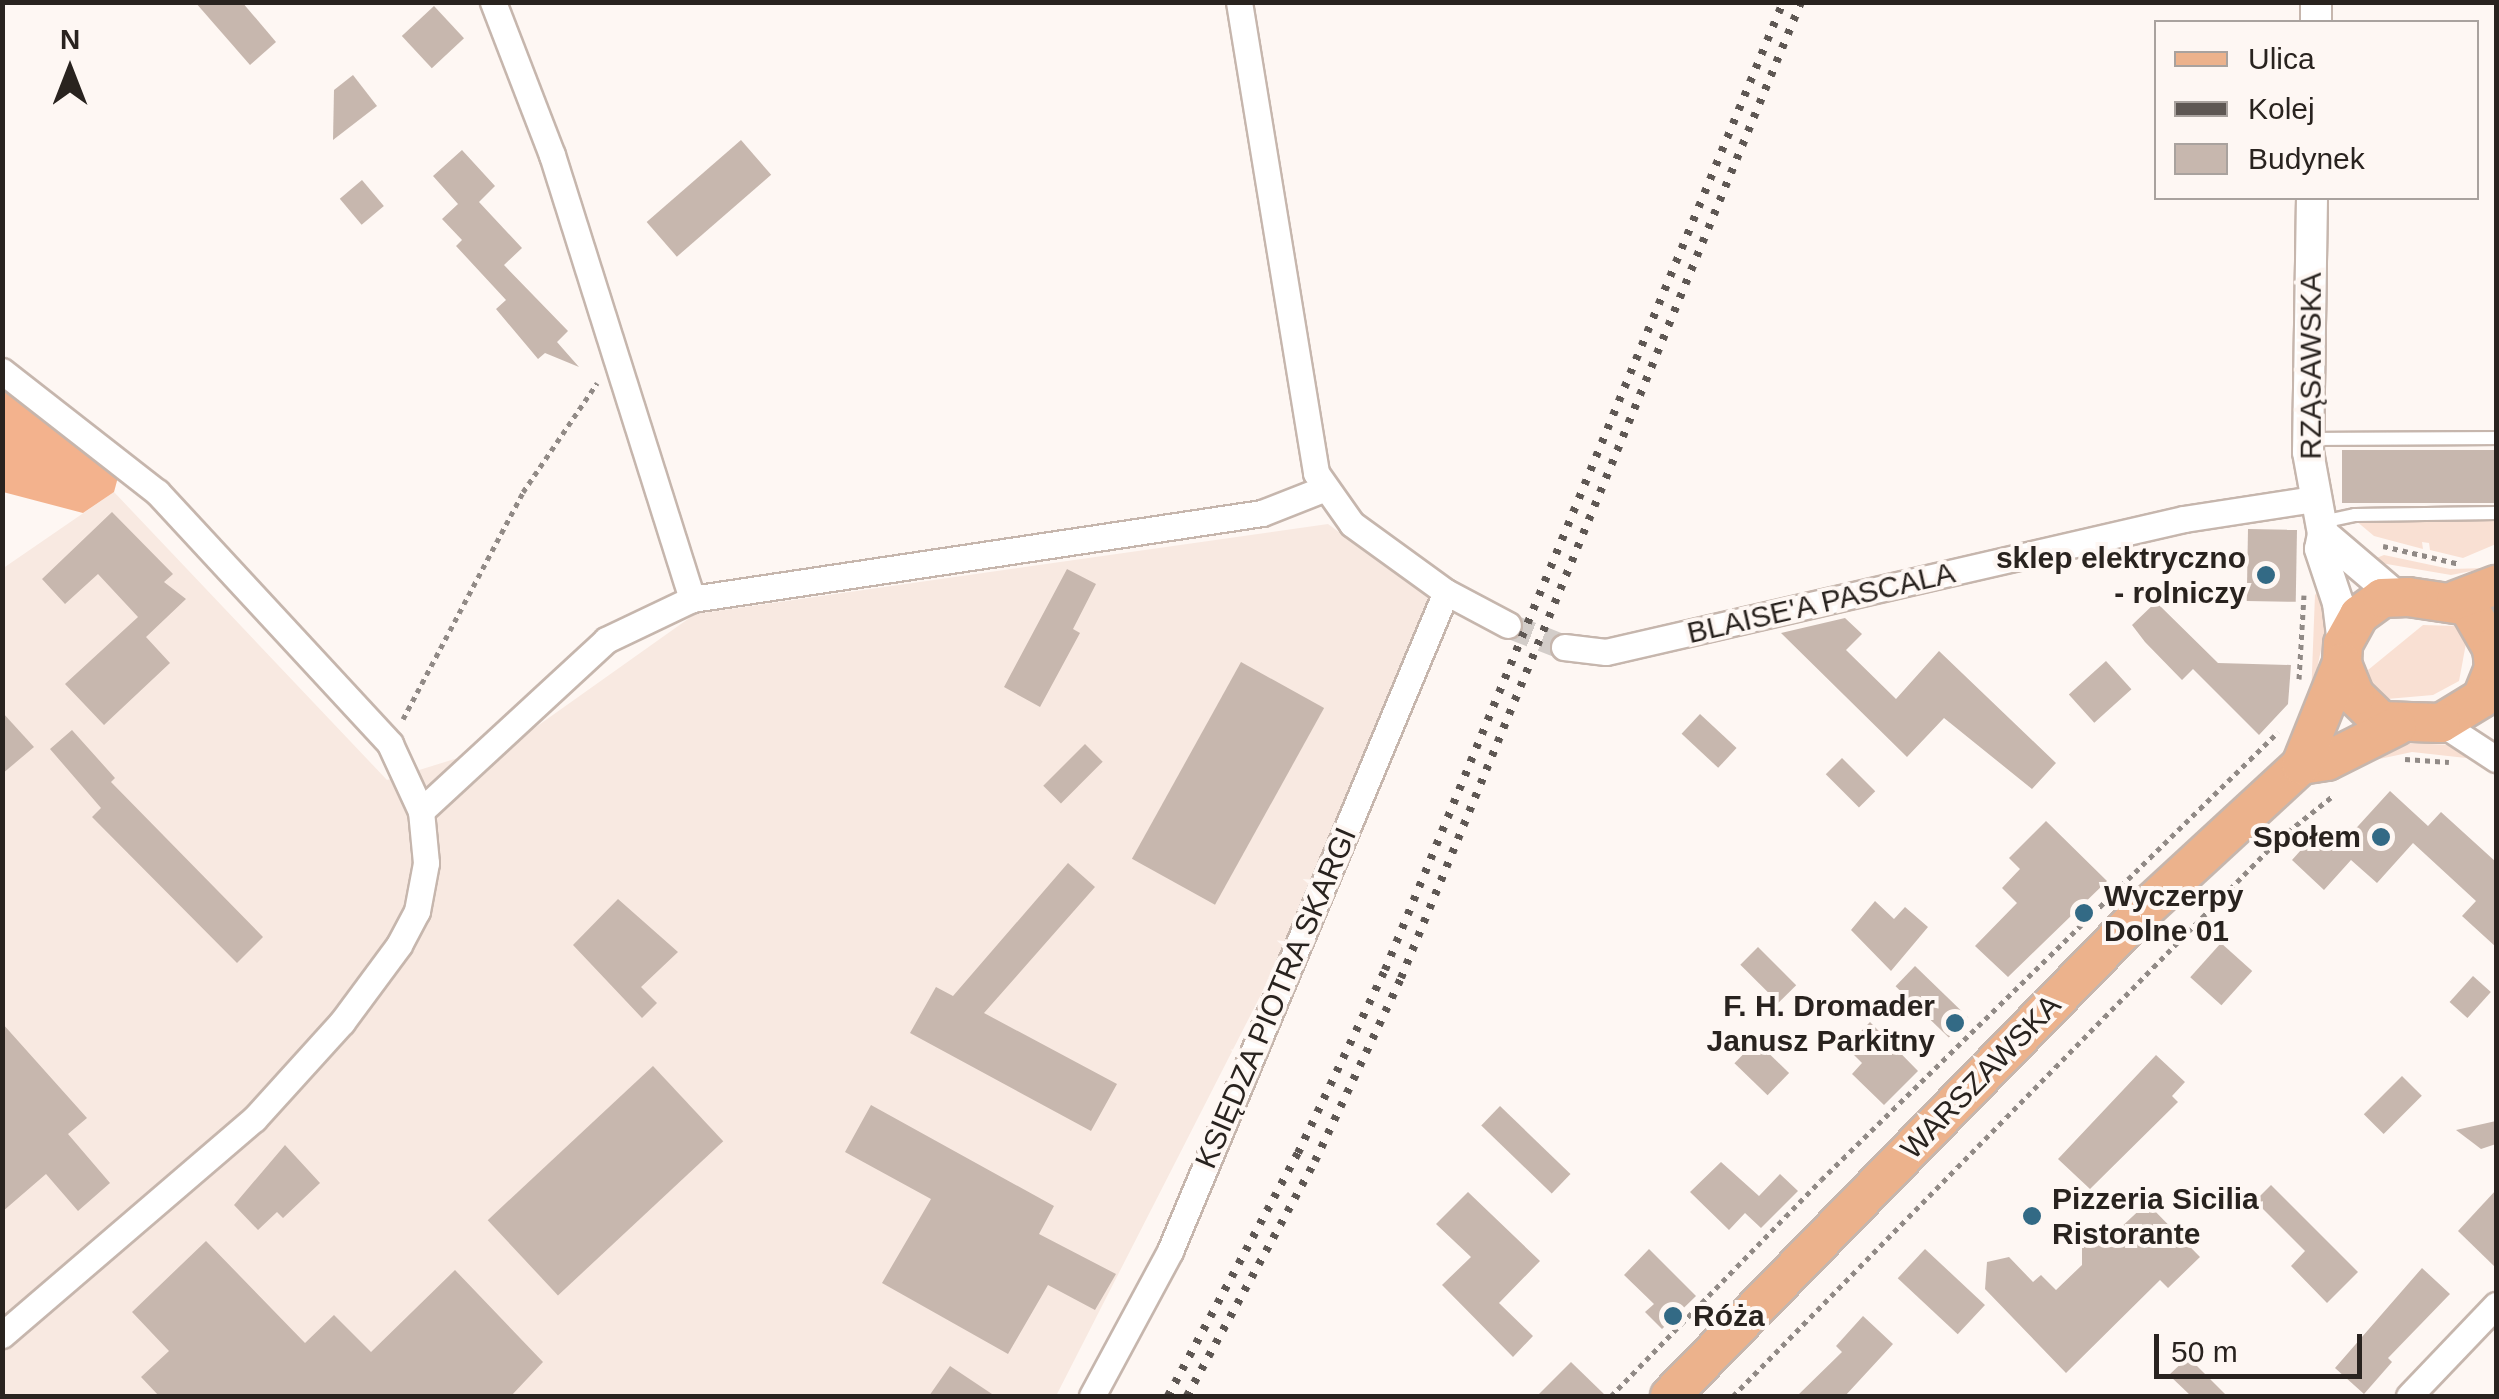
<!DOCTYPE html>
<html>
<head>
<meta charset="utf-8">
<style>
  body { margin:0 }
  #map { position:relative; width:2499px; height:1399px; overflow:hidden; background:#fef7f3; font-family:Arial,sans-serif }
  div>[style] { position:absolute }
  .built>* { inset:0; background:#f8e9e1 }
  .green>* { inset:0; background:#f9e0d3 }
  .forest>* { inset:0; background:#f3b28d }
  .building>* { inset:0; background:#c7b7ae; transform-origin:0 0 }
  .minor-tunnel>* { height:25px; margin-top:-12.5px; transform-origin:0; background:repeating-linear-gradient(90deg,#d3cdc9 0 25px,transparent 0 37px) }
  .path>* { height:5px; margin-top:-2.5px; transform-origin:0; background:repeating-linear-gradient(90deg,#918a86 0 5px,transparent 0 10px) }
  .roads { filter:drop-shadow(2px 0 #c6b6ad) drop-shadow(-2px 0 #c6b6ad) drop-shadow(0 2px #c6b6ad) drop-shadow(0 -2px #c6b6ad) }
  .service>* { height:12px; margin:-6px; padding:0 6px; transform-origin:6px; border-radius:6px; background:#fff }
  .minor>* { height:25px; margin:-12.5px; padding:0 12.5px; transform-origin:12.5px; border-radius:12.5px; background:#fff }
  .tertiary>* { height:30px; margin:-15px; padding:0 15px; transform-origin:15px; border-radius:15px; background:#fff }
  .primary>* { height:38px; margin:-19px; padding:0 19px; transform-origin:19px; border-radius:19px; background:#ecb28c }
  .rail>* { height:8px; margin-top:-4px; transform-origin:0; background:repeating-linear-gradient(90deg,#5e5753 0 5px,transparent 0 15px) }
  .dots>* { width:28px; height:28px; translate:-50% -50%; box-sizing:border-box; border:5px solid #fef7f3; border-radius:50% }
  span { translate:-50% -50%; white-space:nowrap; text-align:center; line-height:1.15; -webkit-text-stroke:8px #fef7f3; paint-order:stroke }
  .street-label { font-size:30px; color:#29231f }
  .poi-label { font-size:30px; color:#29231f; font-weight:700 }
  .right { translate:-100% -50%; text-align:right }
  .left { translate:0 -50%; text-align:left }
  .frame { position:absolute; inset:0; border:5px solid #29231f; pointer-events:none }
  .legend { position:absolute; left:2154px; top:20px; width:325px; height:180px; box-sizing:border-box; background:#fef7f3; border:2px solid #a9a29e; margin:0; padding:12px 18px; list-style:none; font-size:30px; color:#29231f }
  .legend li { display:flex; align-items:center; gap:20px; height:50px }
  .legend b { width:50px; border:2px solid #a9a29e }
  .north { position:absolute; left:20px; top:20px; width:100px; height:100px; -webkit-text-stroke:8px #fef7f3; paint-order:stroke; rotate:0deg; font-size:28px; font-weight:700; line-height:40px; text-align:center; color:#29231f }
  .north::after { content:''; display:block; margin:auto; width:35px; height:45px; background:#29231f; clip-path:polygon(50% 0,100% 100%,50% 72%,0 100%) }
  .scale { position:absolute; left:2154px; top:1334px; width:208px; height:45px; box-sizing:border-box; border:5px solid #29231f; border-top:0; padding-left:12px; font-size:30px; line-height:35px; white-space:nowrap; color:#29231f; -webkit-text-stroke:8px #fef7f3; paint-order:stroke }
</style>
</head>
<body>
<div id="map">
  <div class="built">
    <div style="clip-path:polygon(114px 492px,387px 780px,519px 739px,695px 614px,1328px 524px,1429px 598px,1342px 836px,1056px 1396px,3px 1396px,2px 569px)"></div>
  </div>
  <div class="green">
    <div style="clip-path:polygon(2496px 519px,2496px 544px,2463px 558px,2430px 550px,2429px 543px,2422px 542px,2423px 549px,2374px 536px,2355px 520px)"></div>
    <div style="clip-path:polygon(2384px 555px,2450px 569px,2487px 568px,2451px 575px,2369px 561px)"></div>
    <div style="clip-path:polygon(2323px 586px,2328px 616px,2311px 698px,2315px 595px)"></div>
    <div style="clip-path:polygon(2423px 625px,2456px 626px,2467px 638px,2459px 681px,2433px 695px,2387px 699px,2374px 693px,2368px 670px)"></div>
    <div style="clip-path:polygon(2402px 743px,2457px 745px,2475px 759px,2412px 752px,2370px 761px,2367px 756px)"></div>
  </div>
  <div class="forest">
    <div style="clip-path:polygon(2px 371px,121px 466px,114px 492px,83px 513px,3px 492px)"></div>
  </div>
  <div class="building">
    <div style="clip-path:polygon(195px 2px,242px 2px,276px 42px,250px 65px)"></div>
    <div style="left:434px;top:6px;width:44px;height:44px;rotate:47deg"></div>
    <div style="clip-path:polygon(353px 75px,377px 106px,333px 140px,334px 90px)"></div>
    <div style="left:741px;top:140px;width:46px;height:125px;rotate:49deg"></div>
    <div style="clip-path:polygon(462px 150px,495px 186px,479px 202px,522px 248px,504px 265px,568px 331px,557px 342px,579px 367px,545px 353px,538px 359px,496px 309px,506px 300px,456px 246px,462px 240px,442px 219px,458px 204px,433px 176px)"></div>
    <div style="left:362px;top:180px;width:34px;height:29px;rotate:50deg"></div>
    <div style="left:2496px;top:450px;width:53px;height:154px;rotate:90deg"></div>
    <div style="clip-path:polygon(112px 512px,173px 574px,164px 582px,186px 599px,146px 637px,170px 663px,104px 725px,65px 684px,138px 617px,98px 574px,65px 604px,42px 579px)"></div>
    <div style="left:2248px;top:529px;width:49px;height:72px;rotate:1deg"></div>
    <div style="clip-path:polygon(1067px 569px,1096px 584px,1073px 629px,1080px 633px,1040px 707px,1004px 687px)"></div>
    <div style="clip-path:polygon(2156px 602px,2218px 663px,2291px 665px,2288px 704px,2259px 735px,2193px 669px,2182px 680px,2145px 642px,2132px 625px)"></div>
    <div style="clip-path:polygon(1845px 618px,1862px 634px,1846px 650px,1896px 699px,1939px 651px,2056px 763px,2032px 789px,1944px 718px,1907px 757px,1781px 633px)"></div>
    <div style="left:2106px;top:661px;width:38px;height:50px;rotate:48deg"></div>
    <div style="left:1241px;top:662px;width:95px;height:225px;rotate:29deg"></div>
    <div style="clip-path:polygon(2px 712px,34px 747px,2px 774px)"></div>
    <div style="left:1700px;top:714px;width:50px;height:27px;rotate:43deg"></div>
    <div style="clip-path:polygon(72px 730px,115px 778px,111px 782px,263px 937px,237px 963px,92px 817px,101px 808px,50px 749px)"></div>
    <div style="left:1085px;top:744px;width:25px;height:59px;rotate:45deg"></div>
    <div style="left:1842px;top:758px;width:47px;height:23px;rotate:45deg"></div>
    <div style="clip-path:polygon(2390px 791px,2428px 826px,2441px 812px,2496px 862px,2496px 947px,2462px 916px,2476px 901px,2413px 843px,2377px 883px,2351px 860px,2324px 890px,2292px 860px,2319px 830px,2338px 848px)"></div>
    <div style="clip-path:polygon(2046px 821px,2107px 881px,2008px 977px,1975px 946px,2017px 903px,2002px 888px,2020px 869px,2009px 858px)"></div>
    <div style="clip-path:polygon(1068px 863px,1095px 887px,984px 1013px,1117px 1084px,1091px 1131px,910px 1033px,936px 987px,953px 996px)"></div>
    <div style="clip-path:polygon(618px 899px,678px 952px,641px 987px,657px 1003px,642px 1018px,573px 945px)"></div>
    <div style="clip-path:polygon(1875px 901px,1894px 919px,1905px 907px,1928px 927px,1891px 971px,1851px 930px)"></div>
    <div style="left:2221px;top:943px;width:42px;height:46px;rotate:42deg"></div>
    <div style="left:1758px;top:947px;width:54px;height:25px;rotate:45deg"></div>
    <div style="left:1915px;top:966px;width:74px;height:28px;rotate:44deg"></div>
    <div style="left:2473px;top:976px;width:24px;height:35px;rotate:42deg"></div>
    <div style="clip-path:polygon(1870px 1022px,1918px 1071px,1884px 1105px,1852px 1074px,1862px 1063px,1846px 1047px)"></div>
    <div style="clip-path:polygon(2px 1023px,87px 1118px,68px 1134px,110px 1183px,78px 1211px,46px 1174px,2px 1212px)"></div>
    <div style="left:1756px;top:1041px;width:46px;height:31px;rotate:44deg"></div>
    <div style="clip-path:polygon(2156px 1055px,2185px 1082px,2172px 1096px,2178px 1102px,2090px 1189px,2058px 1159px)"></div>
    <div style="left:653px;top:1066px;width:103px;height:226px;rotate:47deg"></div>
    <div style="left:2402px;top:1076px;width:28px;height:54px;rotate:45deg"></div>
    <div style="clip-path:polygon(871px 1105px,1054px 1206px,1039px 1234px,1116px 1274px,1095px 1310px,1048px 1285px,1008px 1354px,882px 1283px,931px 1199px,845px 1152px)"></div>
    <div style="left:1500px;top:1106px;width:98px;height:27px;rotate:44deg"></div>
    <div style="clip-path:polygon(2496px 1121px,2496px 1144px,2481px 1149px,2456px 1130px)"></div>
    <div style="clip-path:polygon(285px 1145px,320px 1183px,283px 1218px,277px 1212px,258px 1230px,234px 1205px)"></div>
    <div style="clip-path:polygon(1721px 1162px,1759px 1196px,1780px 1174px,1798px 1191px,1761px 1228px,1745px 1213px,1729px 1230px,1690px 1192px)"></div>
    <div style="clip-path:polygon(2271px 1185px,2358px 1272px,2327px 1303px,2291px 1266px,2305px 1251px,2255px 1201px)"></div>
    <div style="clip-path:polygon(2496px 1190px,2496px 1268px,2458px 1231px)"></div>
    <div style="clip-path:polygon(1468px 1192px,1540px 1261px,1499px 1303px,1533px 1336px,1513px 1357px,1442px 1285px,1471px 1257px,1436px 1224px)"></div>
    <div style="clip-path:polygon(2147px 1203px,2200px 1257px,2168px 1288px,2160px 1280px,2066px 1373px,1985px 1289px,1987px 1262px,2009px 1257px,2033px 1282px,2041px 1275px,2056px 1290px,2082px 1265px,2082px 1244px,2103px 1244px)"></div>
    <div style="clip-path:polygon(206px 1241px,305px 1343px,334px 1315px,371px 1352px,455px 1270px,543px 1362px,511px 1396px,159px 1396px,141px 1377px,169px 1351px,132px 1312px)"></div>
    <div style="clip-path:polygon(1649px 1249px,1696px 1296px,1662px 1329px,1645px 1312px,1654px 1304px,1624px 1275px)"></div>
    <div style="left:1925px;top:1249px;width:82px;height:40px;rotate:43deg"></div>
    <div style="clip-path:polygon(2422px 1268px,2450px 1294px,2388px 1358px,2392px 1362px,2364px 1394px,2335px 1368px)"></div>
    <div style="clip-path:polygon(1863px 1316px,1893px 1344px,1845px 1396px,1797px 1396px,1842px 1352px,1836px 1346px)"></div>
    <div style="clip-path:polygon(2188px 1357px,2227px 1396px,2191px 1396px,2169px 1375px)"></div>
    <div style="clip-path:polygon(1571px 1362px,1606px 1396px,1537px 1396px)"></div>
    <div style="clip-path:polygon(950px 1366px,995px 1396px,929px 1396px)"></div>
  </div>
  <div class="minor-tunnel">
    <div style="left:1508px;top:625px;width:60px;rotate:21.4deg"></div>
  </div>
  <div class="path">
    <div style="left:2383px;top:546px;width:79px;rotate:13.2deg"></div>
    <div style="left:2299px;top:679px;width:84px;rotate:-86.6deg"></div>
    <div style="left:403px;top:719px;width:257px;rotate:-62.1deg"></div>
    <div style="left:523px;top:492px;width:132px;rotate:-55.8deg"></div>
    <div style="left:2405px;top:759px;width:44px;rotate:3.9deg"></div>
    <div style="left:1611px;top:1396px;width:301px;rotate:-45.8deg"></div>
    <div style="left:1821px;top:1180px;width:640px;rotate:-44.43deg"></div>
    <div style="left:1733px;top:1396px;width:781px;rotate:-45.57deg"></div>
    <div style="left:2280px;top:838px;width:69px;rotate:-38.5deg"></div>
  </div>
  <div class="roads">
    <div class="service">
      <div style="left:2311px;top:439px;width:185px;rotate:-0.3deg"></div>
      <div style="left:2322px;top:522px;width:34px;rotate:-12deg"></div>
      <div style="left:2355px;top:515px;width:141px;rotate:-0.8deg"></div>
    </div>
    <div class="minor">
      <div style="left:493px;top:2px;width:164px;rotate:68.9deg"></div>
      <div style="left:552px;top:155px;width:466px;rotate:72.5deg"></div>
      <div style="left:692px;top:599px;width:576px;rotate:-8.58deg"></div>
      <div style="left:1262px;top:513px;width:66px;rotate:-21.5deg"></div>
      <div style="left:1239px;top:2px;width:477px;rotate:80.7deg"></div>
      <div style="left:1316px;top:473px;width:62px;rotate:54.8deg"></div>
      <div style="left:1352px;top:524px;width:116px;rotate:35.9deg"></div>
      <div style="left:1446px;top:592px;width:70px;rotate:28deg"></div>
      <div style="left:2px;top:371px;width:197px;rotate:38deg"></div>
      <div style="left:157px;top:492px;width:343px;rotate:47.2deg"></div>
      <div style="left:390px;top:744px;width:74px;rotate:65.2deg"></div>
      <div style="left:421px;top:811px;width:52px;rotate:84.5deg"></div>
      <div style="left:426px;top:863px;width:49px;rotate:100.6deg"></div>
      <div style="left:417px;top:911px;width:38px;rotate:118deg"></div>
      <div style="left:399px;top:945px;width:96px;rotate:126.5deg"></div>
      <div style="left:342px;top:1022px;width:131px;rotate:132.2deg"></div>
      <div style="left:254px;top:1119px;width:332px;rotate:139.4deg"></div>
      <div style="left:1564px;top:647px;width:42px;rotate:6.8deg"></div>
      <div style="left:1606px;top:652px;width:593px;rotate:-12.96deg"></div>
      <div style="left:2184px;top:519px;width:131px;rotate:-8.8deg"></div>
      <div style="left:2441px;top:723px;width:66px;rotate:33.2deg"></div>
      <div style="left:421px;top:811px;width:252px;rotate:-42.7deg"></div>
      <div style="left:606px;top:640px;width:95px;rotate:-25.5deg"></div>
      <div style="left:1092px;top:1396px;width:165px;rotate:-61.7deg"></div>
      <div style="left:1170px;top:1251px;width:714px;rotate:-67.28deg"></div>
      <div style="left:2409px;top:1396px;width:126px;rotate:-46.3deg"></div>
    </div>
    <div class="tertiary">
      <div style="left:2316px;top:22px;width:20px;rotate:-90deg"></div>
      <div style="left:2312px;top:198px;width:254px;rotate:90.9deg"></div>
      <div style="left:2308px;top:452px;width:83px;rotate:79.6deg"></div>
      <div style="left:2323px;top:534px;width:15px;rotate:101deg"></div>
      <div style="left:2320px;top:549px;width:57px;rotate:71.6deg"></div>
      <div style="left:2338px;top:603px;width:41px;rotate:83deg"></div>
      <div style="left:2323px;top:534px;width:97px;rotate:40.4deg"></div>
    </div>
    <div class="primary">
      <div style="left:2408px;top:597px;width:61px;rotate:8.5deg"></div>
      <div style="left:2468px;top:606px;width:48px;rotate:60.3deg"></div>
      <div style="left:2492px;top:648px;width:20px;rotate:84deg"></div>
      <div style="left:2494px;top:668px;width:32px;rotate:112deg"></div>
      <div style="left:2482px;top:698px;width:48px;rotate:148.6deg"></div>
      <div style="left:2441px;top:723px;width:60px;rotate:-178.1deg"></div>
      <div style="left:2381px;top:721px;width:36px;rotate:-136deg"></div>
      <div style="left:2355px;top:696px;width:35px;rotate:-112deg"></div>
      <div style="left:2342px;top:663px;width:19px;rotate:-87deg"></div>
      <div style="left:2343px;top:644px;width:33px;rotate:-61deg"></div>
      <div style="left:2359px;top:615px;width:29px;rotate:-36deg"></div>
      <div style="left:2382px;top:598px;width:26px;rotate:-2deg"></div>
      <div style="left:2456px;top:600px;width:43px;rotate:-20.6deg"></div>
      <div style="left:2301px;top:765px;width:26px;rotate:-9deg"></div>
      <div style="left:2327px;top:761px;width:78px;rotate:-26.6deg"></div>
      <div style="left:1670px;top:1396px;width:680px;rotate:-45.71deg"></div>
      <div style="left:2145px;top:909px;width:212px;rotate:-42.7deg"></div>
      <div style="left:2301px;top:765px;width:110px;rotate:-68.1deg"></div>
    </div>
  </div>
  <div class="rail">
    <div style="left:1168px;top:1396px;width:276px;rotate:-61.9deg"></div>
    <div style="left:1298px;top:1153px;width:203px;rotate:-64.6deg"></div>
    <div style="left:1385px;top:970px;width:1047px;rotate:-67.65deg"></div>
    <div style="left:1187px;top:1396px;width:268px;rotate:-61.4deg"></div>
    <div style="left:1315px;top:1161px;width:202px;rotate:-64.8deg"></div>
    <div style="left:1401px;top:978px;width:1055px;rotate:-67.71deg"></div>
  </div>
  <div class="dots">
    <div style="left:2266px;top:575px;background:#336a85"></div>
    <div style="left:2381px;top:837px;background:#336a85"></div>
    <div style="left:2084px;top:913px;background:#336a85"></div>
    <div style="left:1955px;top:1023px;background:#336a85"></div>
    <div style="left:2032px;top:1216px;background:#336a85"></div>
    <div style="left:1673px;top:1316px;background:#336a85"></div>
  </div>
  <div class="street-label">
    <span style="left:2311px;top:366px;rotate:-90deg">RZĄSAWSKA</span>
    <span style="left:1821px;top:603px;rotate:-13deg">BLAISE'A PASCALA</span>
    <span style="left:1276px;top:998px;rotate:-67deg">KSIĘDZA PIOTRA SKARGI</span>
    <span style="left:1981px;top:1077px;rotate:-46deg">WARSZAWSKA</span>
  </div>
  <div class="poi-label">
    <span class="right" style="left:2246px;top:575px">sklep elektryczno<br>- rolniczy</span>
    <span class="right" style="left:2361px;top:837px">Społem</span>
    <span class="left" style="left:2104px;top:913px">Wyczerpy<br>Dolne 01</span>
    <span class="right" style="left:1935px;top:1023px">F. H. Dromader<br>Janusz Parkitny</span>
    <span class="left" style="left:2052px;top:1216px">Pizzeria Sicilia<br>Ristorante</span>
    <span class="left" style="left:1693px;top:1316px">Róża</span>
  </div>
  <div class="frame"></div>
  <ul class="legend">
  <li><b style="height:12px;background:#ecb28c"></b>Ulica</li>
  <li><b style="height:12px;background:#5e5753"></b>Kolej</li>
  <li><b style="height:28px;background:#c7b7ae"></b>Budynek</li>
  </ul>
  <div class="north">N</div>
  <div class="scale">50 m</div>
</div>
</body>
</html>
